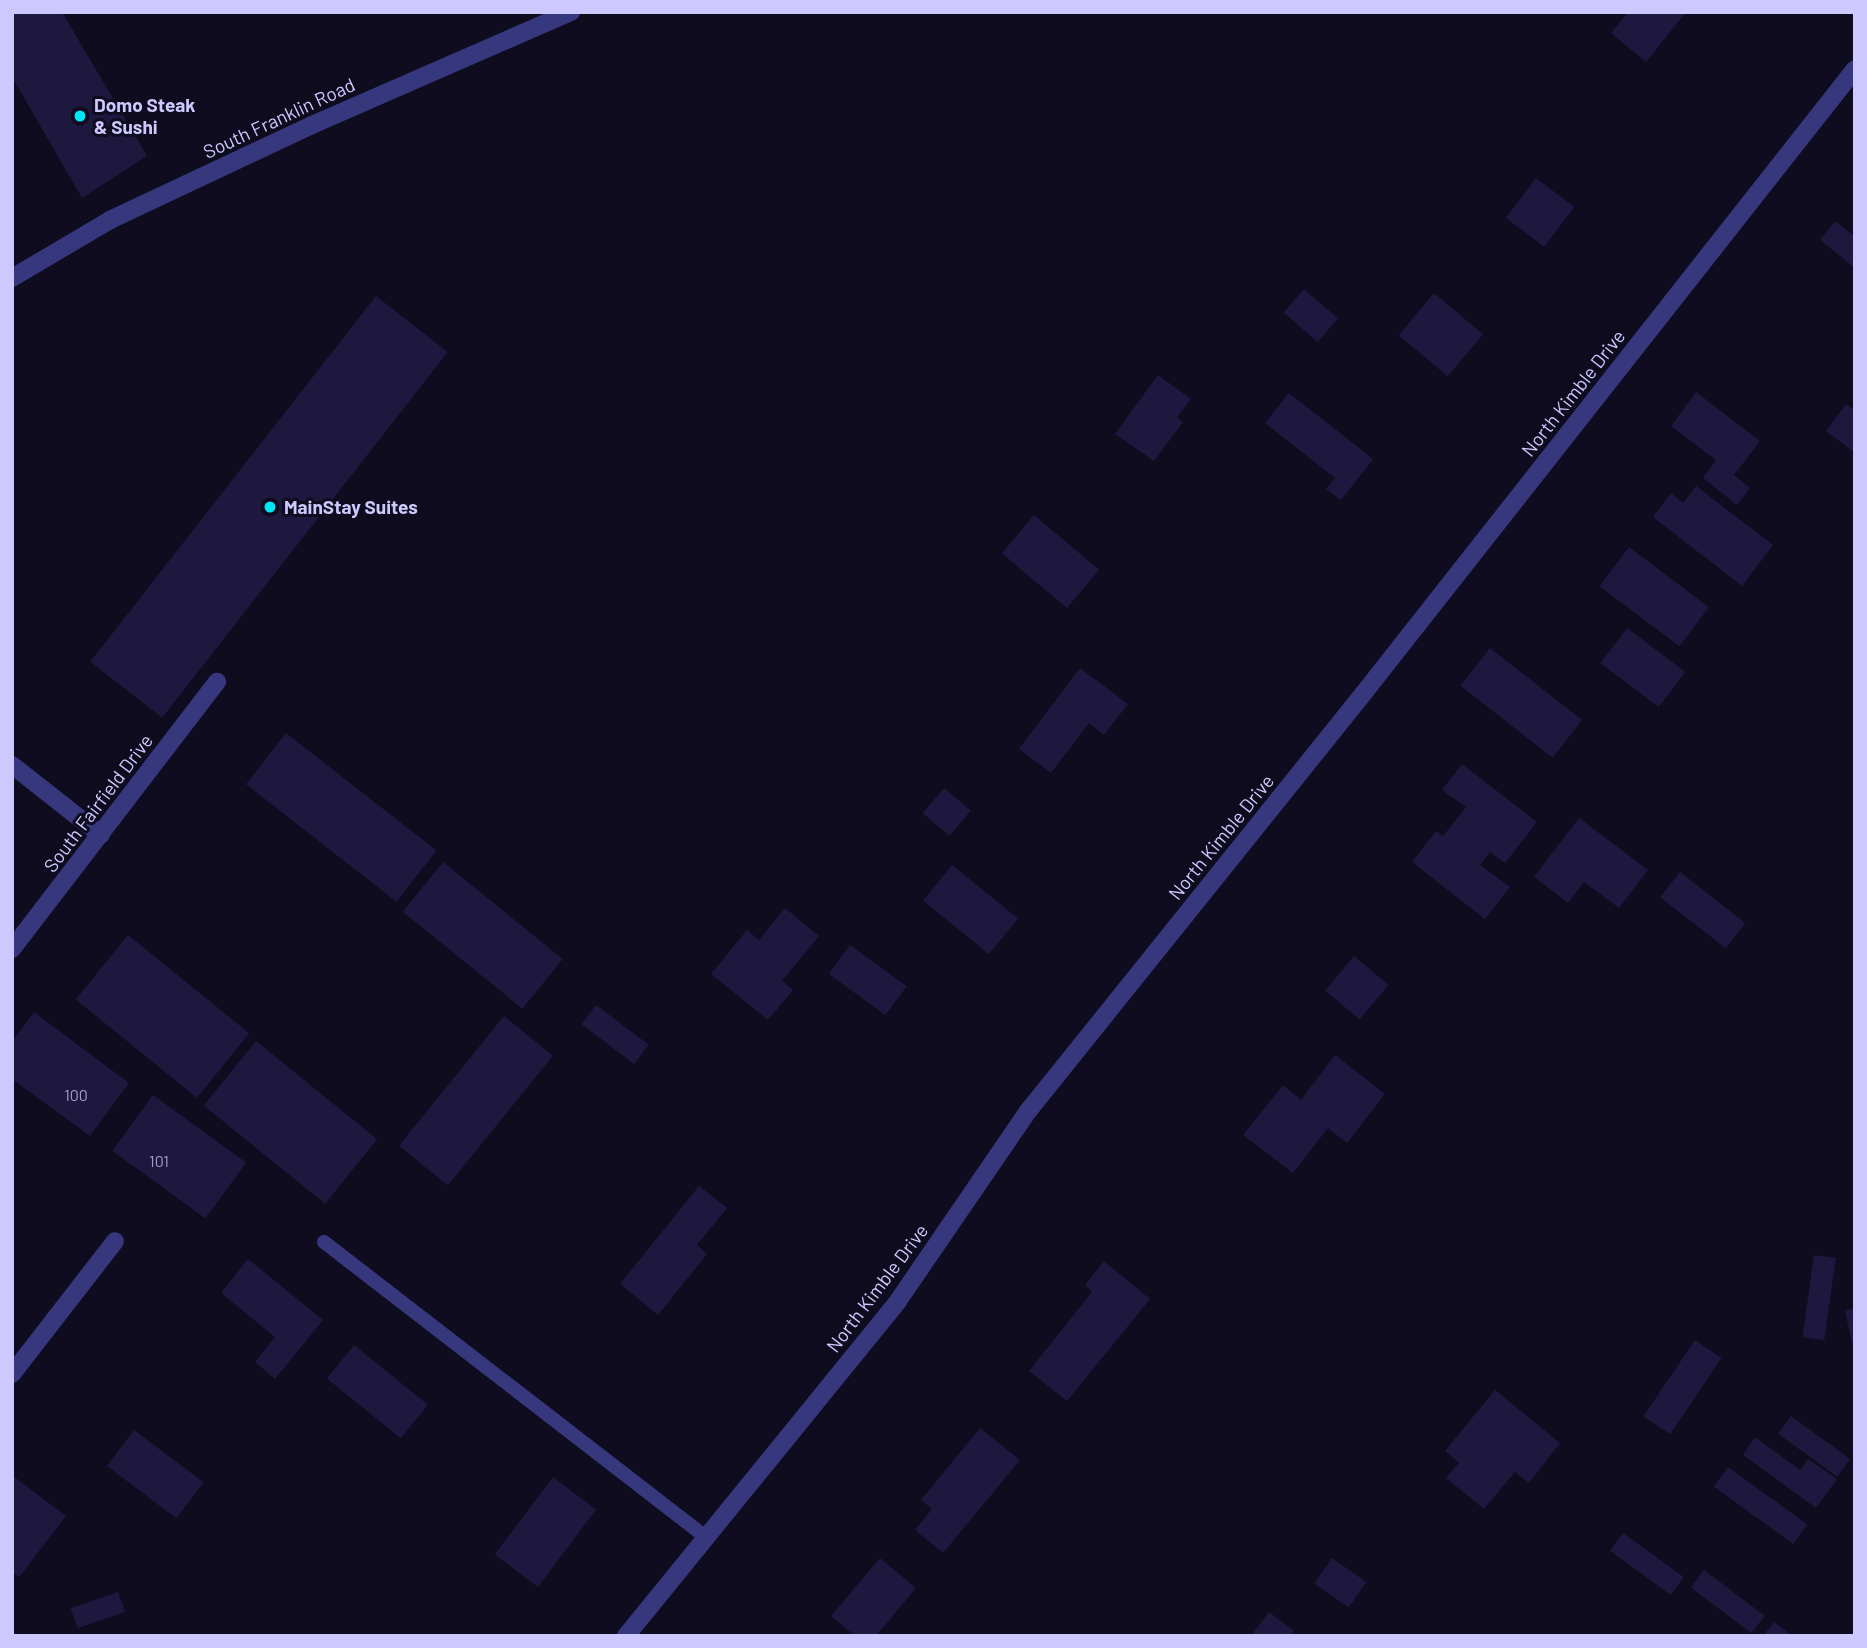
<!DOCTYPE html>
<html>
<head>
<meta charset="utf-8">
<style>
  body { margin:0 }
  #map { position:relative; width:1867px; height:1648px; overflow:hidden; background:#0e0c1e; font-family:Barlow,sans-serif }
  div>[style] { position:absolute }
  .building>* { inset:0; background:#1e183f; transform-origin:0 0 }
  .service>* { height:14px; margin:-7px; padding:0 7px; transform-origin:7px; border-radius:7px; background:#37377e }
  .minor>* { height:18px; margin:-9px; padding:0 9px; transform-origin:9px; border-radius:9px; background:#37377e }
  .dots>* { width:19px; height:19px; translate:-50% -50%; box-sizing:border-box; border:4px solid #0e0c1e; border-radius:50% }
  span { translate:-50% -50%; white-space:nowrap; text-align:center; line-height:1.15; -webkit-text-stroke:6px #0e0c1e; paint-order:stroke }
  .number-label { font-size:16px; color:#a19dcf }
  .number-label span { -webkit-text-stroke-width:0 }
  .poi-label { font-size:19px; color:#cdc9ff; font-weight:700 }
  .left { translate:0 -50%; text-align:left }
  .street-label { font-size:19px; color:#cdc9ff }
  .frame { position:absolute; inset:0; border:14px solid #cdc9ff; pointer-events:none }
</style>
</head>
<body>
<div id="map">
  <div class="building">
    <div style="clip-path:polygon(17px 12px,62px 12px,147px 156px,82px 198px,12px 77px,12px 15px)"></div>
    <div style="clip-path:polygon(1628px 12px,1686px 12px,1646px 62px,1611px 33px)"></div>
    <div style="left:1536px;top:178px;width:48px;height:50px;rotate:37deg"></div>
    <div style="clip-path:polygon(1835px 221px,1855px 237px,1855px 268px,1820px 240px)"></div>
    <div style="left:1304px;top:289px;width:45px;height:31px;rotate:41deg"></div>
    <div style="left:1434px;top:293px;width:64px;height:55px;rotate:40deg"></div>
    <div style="left:376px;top:296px;width:91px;height:464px;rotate:38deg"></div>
    <div style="clip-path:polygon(1158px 375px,1191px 399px,1177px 417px,1183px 422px,1154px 461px,1115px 434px)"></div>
    <div style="clip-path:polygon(1696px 392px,1760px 441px,1734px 475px,1750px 488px,1737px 505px,1703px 478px,1716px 460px,1671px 426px)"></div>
    <div style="clip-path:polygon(1289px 393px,1373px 459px,1341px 500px,1326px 489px,1335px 478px,1265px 423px)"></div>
    <div style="clip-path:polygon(1846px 404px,1855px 411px,1855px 453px,1826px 431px)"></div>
    <div style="clip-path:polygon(1696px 486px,1773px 545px,1742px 586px,1653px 517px,1671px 493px,1683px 503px)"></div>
    <div style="left:1034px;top:515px;width:85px;height:50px;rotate:40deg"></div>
    <div style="left:1629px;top:547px;width:100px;height:49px;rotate:37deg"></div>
    <div style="left:1627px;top:628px;width:73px;height:44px;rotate:37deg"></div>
    <div style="left:1490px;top:648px;width:117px;height:48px;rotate:38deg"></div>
    <div style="clip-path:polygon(1080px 668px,1128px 704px,1104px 735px,1089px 723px,1051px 773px,1019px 749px)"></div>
    <div style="left:286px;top:733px;width:191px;height:65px;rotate:38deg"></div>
    <div style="clip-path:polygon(1462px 764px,1537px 822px,1505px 863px,1490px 852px,1480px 865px,1510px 887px,1485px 919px,1412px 862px,1436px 831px,1443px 836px,1466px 807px,1442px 790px)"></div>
    <div style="left:944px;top:788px;width:35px;height:33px;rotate:40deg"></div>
    <div style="clip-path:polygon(1579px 818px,1648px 870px,1619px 908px,1584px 882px,1568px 903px,1534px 877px)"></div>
    <div style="left:443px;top:862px;width:154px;height:64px;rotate:39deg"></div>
    <div style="left:952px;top:865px;width:85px;height:46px;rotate:39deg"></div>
    <div style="left:1680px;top:872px;width:83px;height:32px;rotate:38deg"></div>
    <div style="clip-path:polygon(785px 908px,819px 936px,782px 981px,793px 990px,768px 1020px,711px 974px,747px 930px,759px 940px)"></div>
    <div style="left:128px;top:935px;width:156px;height:83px;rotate:39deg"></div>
    <div style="left:850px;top:945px;width:70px;height:36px;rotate:36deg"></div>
    <div style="left:1354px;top:956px;width:45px;height:45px;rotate:40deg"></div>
    <div style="left:596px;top:1005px;width:66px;height:24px;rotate:37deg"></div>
    <div style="clip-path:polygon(34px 1012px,129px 1083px,90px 1136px,12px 1079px,12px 1042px)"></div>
    <div style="left:504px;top:1016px;width:63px;height:167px;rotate:39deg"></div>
    <div style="left:256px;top:1041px;width:156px;height:83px;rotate:39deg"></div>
    <div style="clip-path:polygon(1335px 1055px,1385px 1094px,1347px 1143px,1328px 1128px,1293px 1173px,1243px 1135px,1283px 1085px,1301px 1100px)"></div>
    <div style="left:153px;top:1095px;width:115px;height:69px;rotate:36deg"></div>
    <div style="clip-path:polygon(699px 1186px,727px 1208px,697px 1245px,707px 1254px,658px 1315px,620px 1284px)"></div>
    <div style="left:1814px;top:1255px;width:22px;height:83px;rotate:8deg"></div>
    <div style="clip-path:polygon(248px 1259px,323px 1320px,275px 1379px,255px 1362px,275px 1337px,221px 1293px)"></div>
    <div style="clip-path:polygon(1104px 1261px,1150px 1299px,1067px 1401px,1029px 1371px,1092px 1292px,1085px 1285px)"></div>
    <div style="clip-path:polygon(1855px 1308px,1855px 1350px,1854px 1351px,1845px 1311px)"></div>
    <div style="left:1695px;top:1340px;width:32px;height:92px;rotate:34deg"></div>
    <div style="left:354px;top:1345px;width:95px;height:43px;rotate:39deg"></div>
    <div style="clip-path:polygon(1495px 1390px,1560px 1443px,1529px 1483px,1515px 1472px,1484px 1509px,1446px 1478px,1459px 1463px,1445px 1451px)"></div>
    <div style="left:1791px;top:1416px;width:73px;height:22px;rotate:36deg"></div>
    <div style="clip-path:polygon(980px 1428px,1020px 1460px,943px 1553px,915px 1530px,932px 1509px,921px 1500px)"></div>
    <div style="left:134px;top:1430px;width:87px;height:45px;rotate:37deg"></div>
    <div style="clip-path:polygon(1755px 1437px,1800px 1470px,1808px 1459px,1837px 1479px,1816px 1508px,1743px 1455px)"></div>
    <div style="left:1728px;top:1467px;width:98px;height:24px;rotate:36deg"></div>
    <div style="clip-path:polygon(13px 1476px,66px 1516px,19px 1577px,12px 1572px)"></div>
    <div style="left:553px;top:1477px;width:54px;height:97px;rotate:37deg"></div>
    <div style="left:1623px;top:1533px;width:75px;height:22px;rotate:36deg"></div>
    <div style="clip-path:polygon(880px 1558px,916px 1588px,876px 1636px,855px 1636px,831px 1616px)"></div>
    <div style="left:1332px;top:1558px;width:42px;height:31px;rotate:35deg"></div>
    <div style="left:1704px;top:1570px;width:76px;height:22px;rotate:37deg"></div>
    <div style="left:118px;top:1592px;width:21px;height:50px;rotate:71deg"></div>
    <div style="clip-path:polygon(1269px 1612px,1294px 1631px,1290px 1636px,1251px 1636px)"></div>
    <div style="clip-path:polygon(1774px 1622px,1792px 1636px,1763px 1636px)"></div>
  </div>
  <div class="service">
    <div style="left:324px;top:1242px;width:481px;rotate:37.7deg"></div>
  </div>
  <div class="minor">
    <div style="left:12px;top:278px;width:114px;rotate:-30.6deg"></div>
    <div style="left:110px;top:220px;width:223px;rotate:-25.2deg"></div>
    <div style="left:312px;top:125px;width:283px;rotate:-23.6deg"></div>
    <div style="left:12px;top:765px;width:113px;rotate:38.2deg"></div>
    <div style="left:12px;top:949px;width:337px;rotate:-52.5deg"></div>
    <div style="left:12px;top:1374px;width:168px;rotate:-52.2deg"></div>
    <div style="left:626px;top:1636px;width:432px;rotate:-50.9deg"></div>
    <div style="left:898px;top:1301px;width:232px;rotate:-55.6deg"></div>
    <div style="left:1029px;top:1110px;width:533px;rotate:-51.24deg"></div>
    <div style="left:1363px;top:694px;width:795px;rotate:-51.79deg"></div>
  </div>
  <div class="dots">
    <div style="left:80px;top:116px;background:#00e6f4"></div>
    <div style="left:270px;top:507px;background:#00e6f4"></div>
  </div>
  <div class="number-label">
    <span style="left:76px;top:1095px">100</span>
    <span style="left:159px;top:1161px">101</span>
  </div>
  <div class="poi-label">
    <span class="left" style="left:94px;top:116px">Domo Steak<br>&amp; Sushi</span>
    <span class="left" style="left:284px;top:507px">MainStay Suites</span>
  </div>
  <div class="street-label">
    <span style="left:279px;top:118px;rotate:-25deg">South Franklin Road</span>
    <span style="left:1573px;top:393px;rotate:-52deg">North Kimble Drive</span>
    <span style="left:98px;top:803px;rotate:-53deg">South Fairfield Drive</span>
    <span style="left:1221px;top:837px;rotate:-51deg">North Kimble Drive</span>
    <span style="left:877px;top:1288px;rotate:-53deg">North Kimble Drive</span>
  </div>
  <div class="frame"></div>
</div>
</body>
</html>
